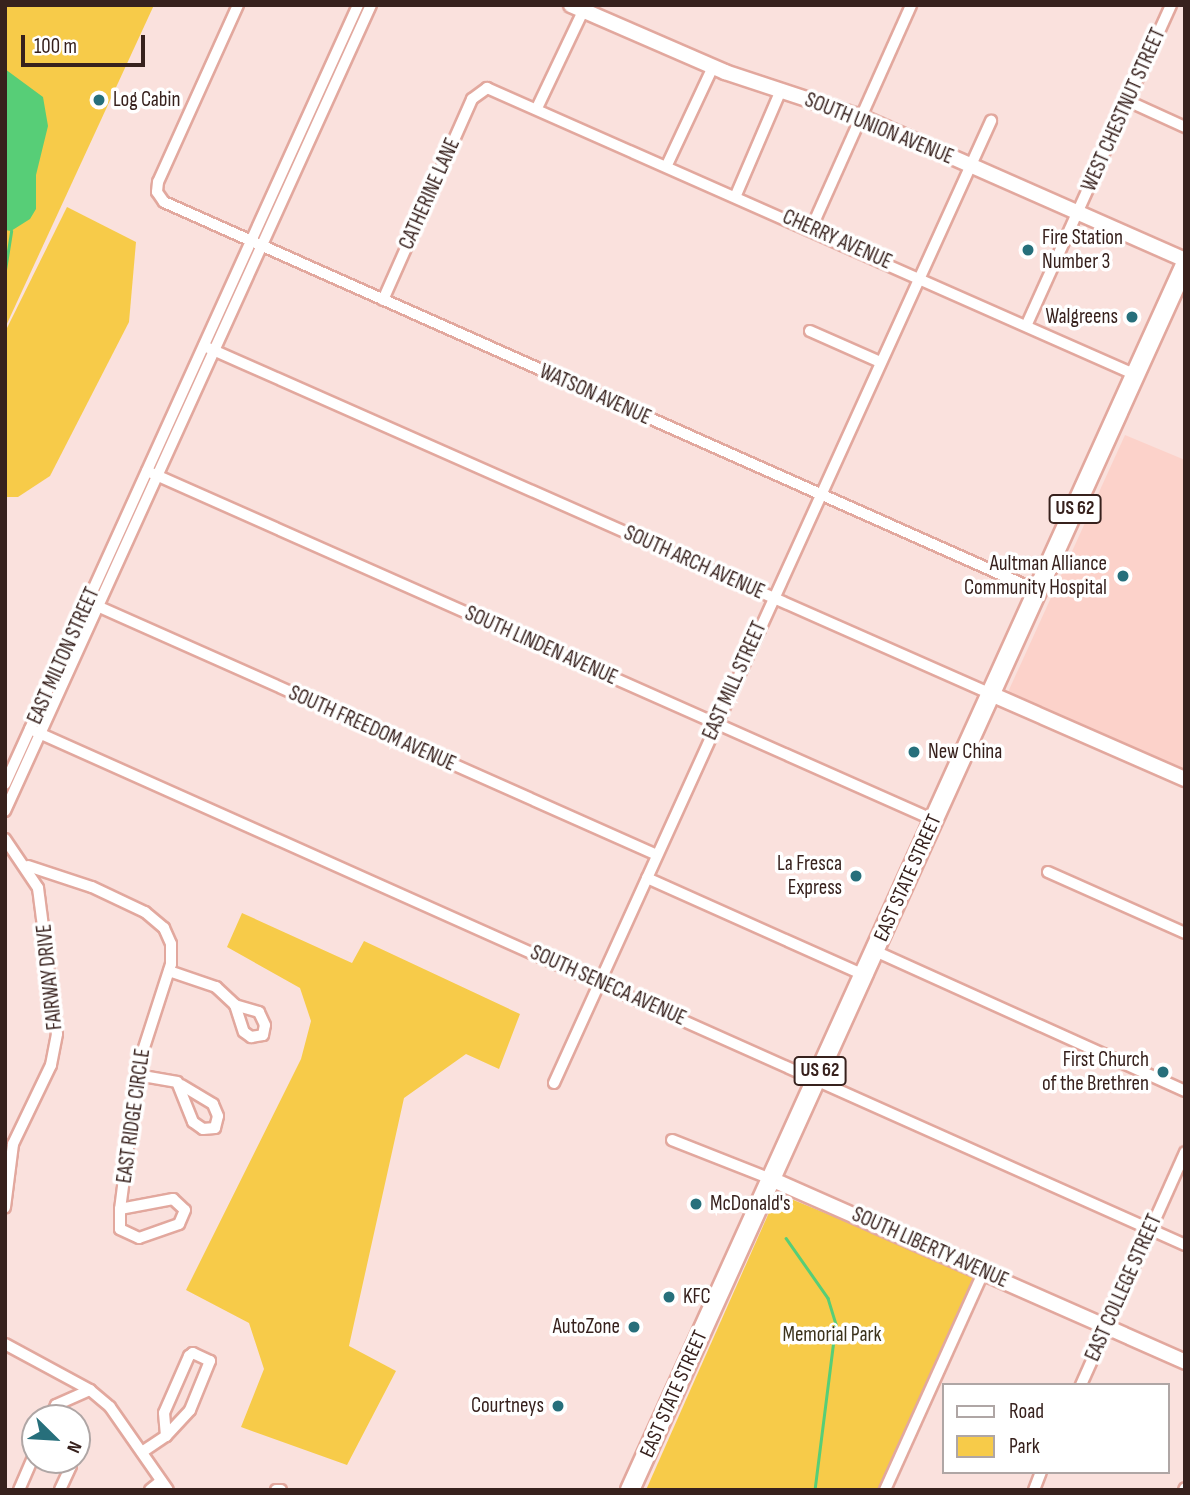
<!DOCTYPE html>
<html>
<head>
<meta charset="utf-8">
<style>
  body { margin:0 }
  #map { position:relative; width:1190px; height:1495px; overflow:hidden; background:#fae1dd; font-family:"Sofia Sans Condensed",sans-serif }
  div>[style] { position:absolute }
  .built>* { inset:0; background:#fcd2ca }
  .green>* { inset:0; background:#f7cb49 }
  .water>* { inset:0; background:#57ce77 }
  .stream>* { height:2.5px; margin:-1.25px; padding:0 1.25px; transform-origin:1.25px; border-radius:1.25px; background:#57ce77 }
  .roads { filter:drop-shadow(2px 0 #e2a89e) drop-shadow(-2px 0 #e2a89e) drop-shadow(0 2px #e2a89e) drop-shadow(0 -2px #e2a89e) }
  .street>* { height:10px; margin:-5px; padding:0 5px; transform-origin:5px; border-radius:5px; background:#fff }
  .secondary>* { height:14px; margin:-7px; padding:0 7px; transform-origin:7px; border-radius:7px; background:#fff }
  .highway>* { height:18px; margin:-9px; padding:0 9px; transform-origin:9px; border-radius:9px; background:#fff }
  .dots>* { width:19px; height:19px; translate:-50% -50%; box-sizing:border-box; border:4px solid #fff; border-radius:50% }
  span { translate:-50% -50%; white-space:nowrap; text-align:center; line-height:1.15; -webkit-text-stroke:7px #fff; paint-order:stroke }
  .shield-label span { padding:2px 5px; background:#fff; border:2px solid; border-radius:5px; -webkit-text-stroke-width:0 }
  .shield-label { font-size:19px; color:#37211d; font-weight:700 }
  .poi-label { font-size:21px; color:#37211d }
  .left { translate:0 -50%; text-align:left }
  .right { translate:-100% -50%; text-align:right }
  .street-label { font-size:21px; color:#37211d }
  .park-label { font-size:21px; color:#3b321b }
  .frame { position:absolute; inset:0; border:7px solid #37211d; pointer-events:none }
  .legend { position:absolute; left:942px; top:1383px; width:228px; height:91px; box-sizing:border-box; background:#fff; border:2px solid #afa6a5; margin:0; padding:9px 12px; list-style:none; font-size:21px; color:#37211d }
  .legend li { display:flex; align-items:center; gap:14px; height:35px }
  .legend b { width:35px; border:2px solid #afa6a5 }
  .north { position:absolute; left:21px; top:1404px; width:70px; height:70px; box-sizing:border-box; background:#fff; border:2px solid #afa6a5; border-radius:50%; rotate:114deg; font-size:19px; font-weight:700; line-height:28px; text-align:center; color:#37211d }
  .north::after { content:''; display:block; margin:auto; width:24px; height:32px; background:#276f7b; clip-path:polygon(50% 0,100% 100%,50% 72%,0 100%) }
  .scale { position:absolute; left:21px; top:35px; width:124px; height:32px; box-sizing:border-box; border:4px solid #37211d; border-top:0; padding-left:9px; font-size:21px; line-height:24px; white-space:nowrap; color:#37211d; -webkit-text-stroke:5px #fff; paint-order:stroke }
</style>
</head>
<body>
<div id="map">
  <div class="built">
    <div style="clip-path:polygon(1125px 435px,1185px 460px,1185px 772px,1008px 692px)"></div>
  </div>
  <div class="green">
    <div style="clip-path:polygon(5px 5px,154px 5px,5px 328px)"></div>
    <div style="clip-path:polygon(67px 207px,136px 242px,129px 322px,50px 476px,18px 497px,5px 497px,5px 332px)"></div>
    <div style="clip-path:polygon(242px 913px,352px 963px,364px 941px,520px 1014px,499px 1069px,466px 1054px,404px 1098px,349px 1346px,396px 1371px,347px 1465px,241px 1427px,264px 1369px,249px 1323px,186px 1290px,301px 1059px,311px 1021px,300px 988px,227px 947px)"></div>
    <div style="clip-path:polygon(791px 1199px,972px 1273px,974px 1281px,879px 1490px,646px 1490px,771px 1208px)"></div>
  </div>
  <div class="water">
    <div style="clip-path:polygon(5px 69px,43px 97px,48px 126px,36px 175px,36px 209px,30px 219px,11px 231px,5px 230px)"></div>
  </div>
  <div class="stream">
    <div style="left:5px;top:270px;width:39px;rotate:-81deg"></div>
    <div style="left:786px;top:1238px;width:73px;rotate:55deg"></div>
    <div style="left:828px;top:1298px;width:27px;rotate:73deg"></div>
    <div style="left:836px;top:1324px;width:167px;rotate:97.2deg"></div>
  </div>
  <div class="roads">
    <div class="street">
      <div style="left:238px;top:5px;width:194px;rotate:114.3deg"></div>
      <div style="left:158px;top:182px;width:10px;rotate:96deg"></div>
      <div style="left:157px;top:192px;width:12px;rotate:55deg"></div>
      <div style="left:164px;top:202px;width:957px;rotate:23.99deg"></div>
      <div style="left:1128px;top:101px;width:63px;rotate:24.5deg"></div>
      <div style="left:537px;top:108px;width:107px;rotate:-64.6deg"></div>
      <div style="left:667px;top:165px;width:108px;rotate:-64.9deg"></div>
      <div style="left:736px;top:195px;width:114px;rotate:-66.8deg"></div>
      <div style="left:811px;top:229px;width:245px;rotate:-65.9deg"></div>
      <div style="left:383px;top:300px;width:220px;rotate:-66.1deg"></div>
      <div style="left:472px;top:99px;width:19px;rotate:-36deg"></div>
      <div style="left:487px;top:88px;width:710px;rotate:23.86deg"></div>
      <div style="left:1027px;top:324px;width:350px;rotate:-65.7deg"></div>
      <div style="left:810px;top:331px;width:77px;rotate:23.9deg"></div>
      <div style="left:204px;top:346px;width:861px;rotate:23.85deg"></div>
      <div style="left:147px;top:471px;width:861px;rotate:23.92deg"></div>
      <div style="left:95px;top:605px;width:615px;rotate:23.98deg"></div>
      <div style="left:30px;top:729px;width:1265px;rotate:24.07deg"></div>
      <div style="left:5px;top:784px;width:855px;rotate:-65.62deg"></div>
      <div style="left:5px;top:811px;width:885px;rotate:-65.58deg"></div>
      <div style="left:5px;top:839px;width:59px;rotate:56deg"></div>
      <div style="left:38px;top:888px;width:147px;rotate:82.6deg"></div>
      <div style="left:57px;top:1034px;width:32px;rotate:101deg"></div>
      <div style="left:51px;top:1065px;width:88px;rotate:115.7deg"></div>
      <div style="left:13px;top:1144px;width:64px;rotate:97.2deg"></div>
      <div style="left:28px;top:866px;width:67px;rotate:18.2deg"></div>
      <div style="left:92px;top:887px;width:59px;rotate:25.3deg"></div>
      <div style="left:145px;top:912px;width:25px;rotate:40deg"></div>
      <div style="left:164px;top:928px;width:17px;rotate:66deg"></div>
      <div style="left:171px;top:944px;width:20px;rotate:90deg"></div>
      <div style="left:171px;top:964px;width:104px;rotate:107.9deg"></div>
      <div style="left:139px;top:1063px;width:147px;rotate:97.4deg"></div>
      <div style="left:1048px;top:872px;width:150px;rotate:24deg"></div>
      <div style="left:647px;top:878px;width:238px;rotate:24.1deg"></div>
      <div style="left:875px;top:951px;width:340px;rotate:24.3deg"></div>
      <div style="left:169px;top:971px;width:50px;rotate:18.8deg"></div>
      <div style="left:216px;top:987px;width:26px;rotate:43deg"></div>
      <div style="left:235px;top:1005px;width:28px;rotate:72deg"></div>
      <div style="left:244px;top:1032px;width:9px;rotate:36deg"></div>
      <div style="left:251px;top:1037px;width:12px;rotate:-9deg"></div>
      <div style="left:263px;top:1035px;width:10px;rotate:-79deg"></div>
      <div style="left:265px;top:1025px;width:14px;rotate:-115deg"></div>
      <div style="left:259px;top:1012px;width:25px;rotate:-164deg"></div>
      <div style="left:137px;top:1075px;width:41px;rotate:9.9deg"></div>
      <div style="left:177px;top:1082px;width:43px;rotate:68.2deg"></div>
      <div style="left:193px;top:1122px;width:12px;rotate:35deg"></div>
      <div style="left:203px;top:1129px;width:12px;rotate:-5deg"></div>
      <div style="left:215px;top:1128px;width:12px;rotate:-76deg"></div>
      <div style="left:218px;top:1116px;width:13px;rotate:-113deg"></div>
      <div style="left:213px;top:1104px;width:37px;rotate:-149deg"></div>
      <div style="left:554px;top:1083px;width:1057px;rotate:-65.57deg"></div>
      <div style="left:672px;top:1140px;width:106px;rotate:21.5deg"></div>
      <div style="left:173px;top:1199px;width:16px;rotate:43deg"></div>
      <div style="left:185px;top:1210px;width:15px;rotate:113deg"></div>
      <div style="left:179px;top:1224px;width:42px;rotate:160.7deg"></div>
      <div style="left:139px;top:1238px;width:21px;rotate:-155deg"></div>
      <div style="left:120px;top:1229px;width:20px;rotate:-90deg"></div>
      <div style="left:120px;top:1209px;width:54px;rotate:-10.7deg"></div>
      <div style="left:5px;top:1344px;width:97px;rotate:28.4deg"></div>
      <div style="left:90px;top:1390px;width:26px;rotate:40deg"></div>
      <div style="left:110px;top:1407px;width:101px;rotate:55.1deg"></div>
      <div style="left:1081px;top:1385px;width:255px;rotate:-65.9deg"></div>
      <div style="left:50px;top:1418px;width:14px;rotate:-65deg"></div>
      <div style="left:56px;top:1405px;width:37px;rotate:-24deg"></div>
      <div style="left:142px;top:1452px;width:29px;rotate:-34deg"></div>
      <div style="left:166px;top:1436px;width:35px;rotate:-47deg"></div>
      <div style="left:190px;top:1410px;width:53px;rotate:-67.8deg"></div>
      <div style="left:210px;top:1361px;width:19px;rotate:-155deg"></div>
      <div style="left:193px;top:1353px;width:5px;rotate:143deg"></div>
      <div style="left:189px;top:1356px;width:62px;rotate:113.7deg"></div>
      <div style="left:164px;top:1413px;width:23px;rotate:85deg"></div>
      <div style="left:57px;top:1460px;width:15px;rotate:23deg"></div>
      <div style="left:71px;top:1466px;width:26px;rotate:115deg"></div>
      <div style="left:19px;top:1490px;width:40px;rotate:-66.6deg"></div>
      <div style="left:150px;top:1490px;width:14px;rotate:-39deg"></div>
      <div style="left:276px;top:1490px;width:5px"></div>
      <div style="left:885px;top:1490px;width:240px;rotate:-65.7deg"></div>
      <div style="left:1034px;top:1490px;width:19px;rotate:-69deg"></div>
      <div style="left:1184px;top:1490px;width:2px;rotate:-63deg"></div>
    </div>
    <div class="secondary">
      <div style="left:571px;top:5px;width:168px;rotate:23.5deg"></div>
      <div style="left:725px;top:72px;width:143px;rotate:18.3deg"></div>
      <div style="left:861px;top:117px;width:354px;rotate:23.8deg"></div>
      <div style="left:991px;top:694px;width:212px;rotate:23.7deg"></div>
      <div style="left:771px;top:1179px;width:453px;rotate:23.8deg"></div>
    </div>
    <div class="highway">
      <div style="left:630px;top:1490px;width:1345px;rotate:-65.63deg"></div>
    </div>
  </div>
  <div class="dots">
    <div style="left:99px;top:100px;background:#276f7b"></div>
    <div style="left:1028px;top:250px;background:#276f7b"></div>
    <div style="left:1132px;top:317px;background:#276f7b"></div>
    <div style="left:1123px;top:576px;background:#276f7b"></div>
    <div style="left:914px;top:752px;background:#276f7b"></div>
    <div style="left:856px;top:876px;background:#276f7b"></div>
    <div style="left:1163px;top:1072px;background:#276f7b"></div>
    <div style="left:696px;top:1204px;background:#276f7b"></div>
    <div style="left:669px;top:1297px;background:#276f7b"></div>
    <div style="left:634px;top:1327px;background:#276f7b"></div>
    <div style="left:558px;top:1406px;background:#276f7b"></div>
  </div>
  <div class="shield-label">
    <span style="left:1075px;top:509px">US 62</span>
    <span style="left:820px;top:1071px">US 62</span>
  </div>
  <div class="poi-label">
    <span class="left" style="left:113px;top:100px">Log Cabin</span>
    <span class="left" style="left:1042px;top:250px">Fire Station<br>Number 3</span>
    <span class="right" style="left:1118px;top:317px">Walgreens</span>
    <span class="right" style="left:1107px;top:576px">Aultman Alliance<br>Community Hospital</span>
    <span class="left" style="left:928px;top:752px">New China</span>
    <span class="right" style="left:842px;top:876px">La Fresca<br>Express</span>
    <span class="right" style="left:1149px;top:1072px">First Church<br>of the Brethren</span>
    <span class="left" style="left:710px;top:1204px">McDonald's</span>
    <span class="left" style="left:683px;top:1297px">KFC</span>
    <span class="right" style="left:620px;top:1327px">AutoZone</span>
    <span class="right" style="left:544px;top:1406px">Courtneys</span>
  </div>
  <div class="street-label">
    <span style="left:1124px;top:110px;rotate:-66deg">WEST CHESTNUT STREET</span>
    <span style="left:879px;top:129px;rotate:22deg">SOUTH UNION AVENUE</span>
    <span style="left:430px;top:194px;rotate:-66deg">CATHERINE LANE</span>
    <span style="left:837px;top:240px;rotate:24deg">CHERRY AVENUE</span>
    <span style="left:595px;top:395px;rotate:24deg">WATSON AVENUE</span>
    <span style="left:694px;top:563px;rotate:24deg">SOUTH ARCH AVENUE</span>
    <span style="left:541px;top:646px;rotate:24deg">SOUTH LINDEN AVENUE</span>
    <span style="left:64px;top:656px;rotate:-66deg">EAST MILTON STREET</span>
    <span style="left:735px;top:681px;rotate:-66deg">EAST MILL STREET</span>
    <span style="left:372px;top:729px;rotate:24deg">SOUTH FREEDOM AVENUE</span>
    <span style="left:908px;top:878px;rotate:-66deg">EAST STATE STREET</span>
    <span style="left:50px;top:977px;rotate:-96deg">FAIRWAY DRIVE</span>
    <span style="left:608px;top:986px;rotate:24deg">SOUTH SENECA AVENUE</span>
    <span style="left:134px;top:1116px;rotate:-82deg">EAST RIDGE CIRCLE</span>
    <span style="left:930px;top:1248px;rotate:24deg">SOUTH LIBERTY AVENUE</span>
    <span style="left:1124px;top:1288px;rotate:-66deg">EAST COLLEGE STREET</span>
    <span style="left:674px;top:1394px;rotate:-66deg">EAST STATE STREET</span>
  </div>
  <div class="park-label">
    <span style="left:832px;top:1335px">Memorial Park</span>
  </div>
  <div class="frame"></div>
  <ul class="legend">
  <li><b style="height:9px;background:#fff"></b>Road</li>
  <li><b style="height:19px;background:#f7cb49"></b>Park</li>
  </ul>
  <div class="north">N</div>
  <div class="scale">100 m</div>
</div>
</body>
</html>
